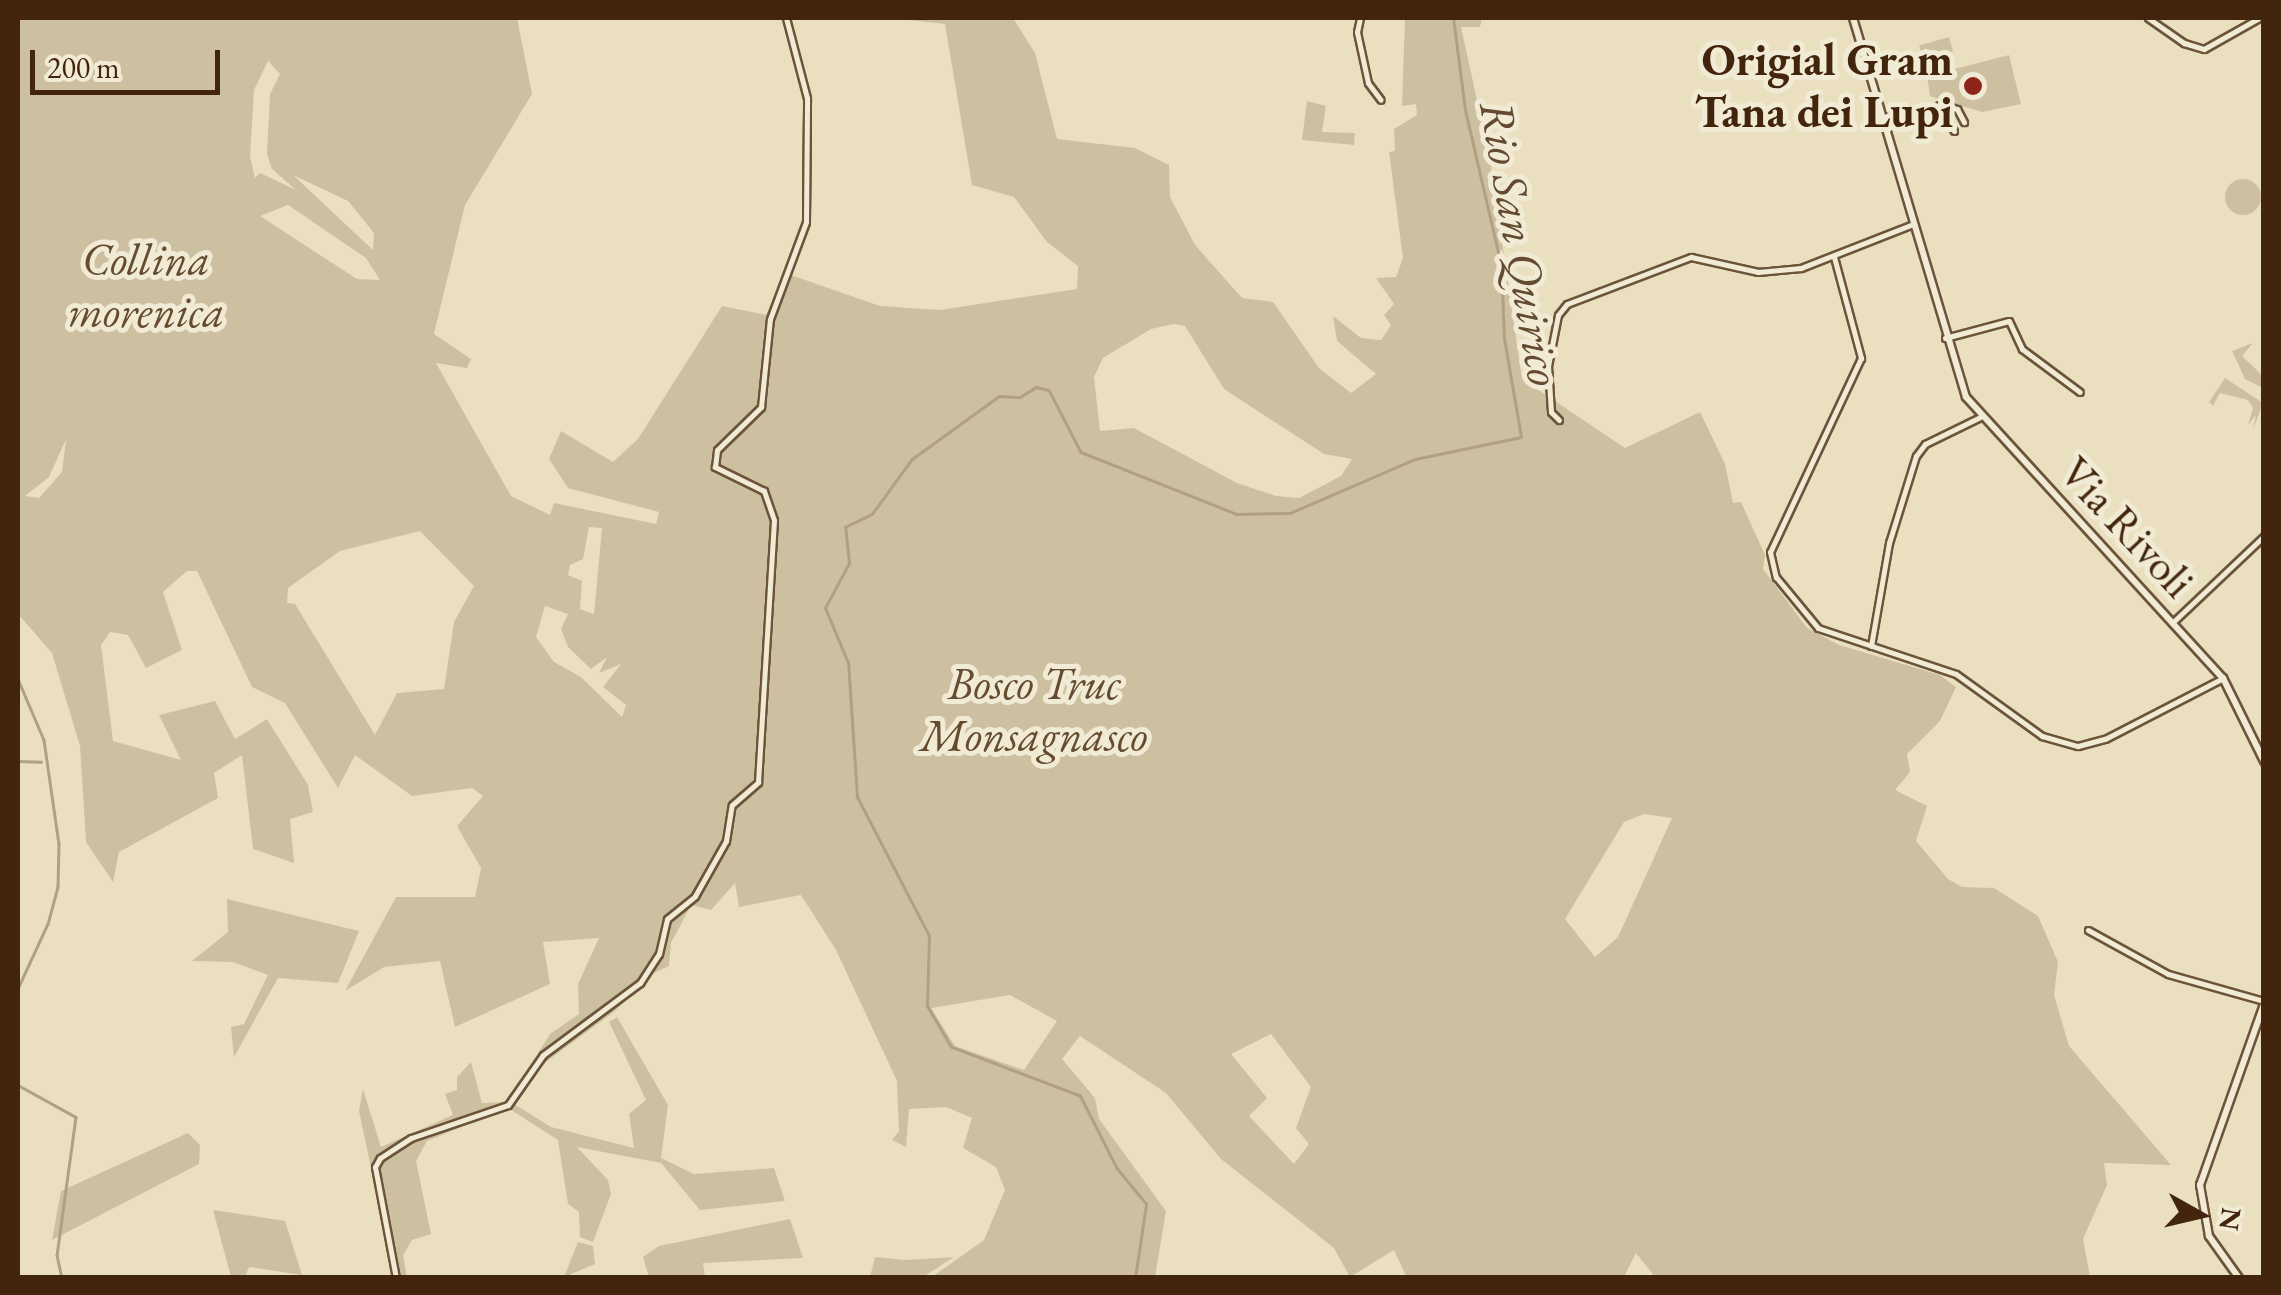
<!DOCTYPE html>
<html>
<head>
<meta charset="utf-8">
<style>
  body { margin:0 }
  #map { position:relative; width:2281px; height:1295px; overflow:hidden; background:#eae0c0; font-family:"EB Garamond",serif }
  div>[style] { position:absolute }
  .green>* { inset:0; background:#cdc0a1; transform-origin:0 0 }
  .round { border-radius:50% }
  .stream>* { height:2.5px; margin:-1.25px; padding:0 1.25px; transform-origin:1.25px; border-radius:1.25px; background:#b1a083 }
  .roads { filter:drop-shadow(2px 0 #6c5439) drop-shadow(-2px 0 #6c5439) drop-shadow(0 2px #6c5439) drop-shadow(0 -2px #6c5439) }
  .minor>* { height:5px; margin:-2.5px; padding:0 2.5px; transform-origin:2.5px; border-radius:2.5px; background:#f1ebd6 }
  .tertiary>* { height:6px; margin:-3px; padding:0 3px; transform-origin:3px; border-radius:3px; background:#f1ebd6 }
  .dots>* { width:28px; height:28px; translate:-50% -50%; box-sizing:border-box; border:5px solid #f1ebd6; border-radius:50% }
  span { translate:-50% -50%; white-space:nowrap; text-align:center; line-height:1.15; -webkit-text-stroke:10px #f1ebd6; paint-order:stroke }
  .poi-label { font-size:45px; color:#42250c; font-weight:700 }
  .right { translate:-100% -50%; text-align:right }
  .park-label { font-size:45px; color:#654c31; font-style:italic }
  .street-label { font-size:45px; color:#42250c }
  .water-label { font-size:48px; color:#634a30; font-style:italic }
  .frame { position:absolute; inset:0; border:20px solid #42250c; pointer-events:none }
  .north { position:absolute; left:2151px; top:1165px; width:100px; height:100px; -webkit-text-stroke:8px #f1ebd6; paint-order:stroke; rotate:98deg; font-size:28px; font-weight:700; line-height:40px; text-align:center; color:#42250c }
  .north::after { content:''; display:block; margin:auto; width:35px; height:45px; background:#42250c; clip-path:polygon(50% 0,100% 100%,50% 72%,0 100%) }
  .scale { position:absolute; left:30px; top:50px; width:190px; height:45px; box-sizing:border-box; border:5px solid #42250c; border-top:0; padding-left:12px; font-size:30px; line-height:35px; white-space:nowrap; color:#42250c; -webkit-text-stroke:8px #f1ebd6; paint-order:stroke }
</style>
</head>
<body>
<div id="map">
  <div class="green">
    <div style="clip-path:polygon(evenodd,18px 18px,517px 18px,532px 94px,465px 205px,434px 334px,471px 359px,467px 368px,436px 363px,511px 496px,550px 515px,554px 503px,656px 524px,659px 512px,568px 488px,549px 459px,561px 431px,613px 462px,638px 439px,722px 306px,766px 315px,785px 273px,880px 306px,940px 310px,1077px 289px,1078px 266px,1047px 242px,1014px 197px,972px 185px,945px 24px,891px 18px,1013px 18px,1035px 53px,1057px 139px,1135px 148px,1169px 165px,1170px 197px,1195px 245px,1242px 298px,1273px 302px,1319px 368px,1351px 393px,1376px 374px,1337px 341px,1333px 316px,1361px 338px,1381px 340px,1391px 325px,1384px 315px,1394px 304px,1376px 278px,1396px 277px,1403px 258px,1389px 152px,1395px 151px,1394px 129px,1417px 115px,1416px 104px,1402px 106px,1405px 18px,1482px 18px,1480px 27px,1461px 27px,1490px 159px,1522px 379px,1625px 448px,1700px 412px,1725px 464px,1733px 503px,1741px 502px,1765px 555px,1763px 569px,1807px 628px,1839px 645px,1940px 675px,1956px 687px,1940px 721px,1907px 754px,1910px 772px,1895px 790px,1927px 806px,1916px 841px,1948px 879px,1962px 887px,1994px 888px,2038px 916px,2058px 962px,2054px 995px,2069px 1046px,2171px 1165px,2104px 1163px,2107px 1185px,2083px 1239px,2090px 1277px,1655px 1277px,1636px 1253px,1624px 1277px,1407px 1278px,1394px 1250px,1350px 1277px,1334px 1248px,1221px 1159px,1166px 1093px,1080px 1036px,1062px 1059px,1095px 1098px,1099px 1119px,1166px 1211px,1155px 1277px,932px 1277px,984px 1240px,1005px 1190px,996px 1167px,963px 1148px,972px 1118px,946px 1107px,909px 1109px,906px 1147px,892px 1140px,899px 1131px,897px 1081px,836px 950px,801px 895px,739px 907px,735px 883px,711px 910px,691px 905px,671px 943px,669px 966px,651px 974px,615px 1011px,539px 1067px,518px 1100px,511px 1096px,550px 1034px,579px 1014px,578px 984px,599px 938px,543px 942px,550px 984px,455px 1027px,440px 961px,384px 967px,345px 991px,396px 897px,475px 897px,481px 868px,457px 826px,483px 796px,472px 788px,412px 796px,355px 755px,338px 788px,285px 703px,252px 687px,197px 571px,187px 571px,163px 592px,182px 650px,146px 668px,128px 635px,110px 632px,101px 645px,113px 741px,181px 760px,159px 715px,215px 701px,235px 739px,267px 719px,308px 785px,313px 812px,290px 819px,294px 863px,253px 849px,242px 755px,214px 773px,218px 798px,119px 852px,113px 882px,86px 842px,80px 746px,52px 653px,18px 614px,18px 18px,268px 61px,280px 74px,270px 94px,267px 154px,272px 169px,296px 190px,260px 173px,255px 178px,250px 157px,254px 90px,268px 61px,18px 18px,293px 175px,348px 201px,374px 233px,373px 250px,293px 175px,18px 18px,288px 205px,366px 258px,380px 280px,357px 279px,260px 216px,288px 205px,18px 18px,1174px 324px,1185px 326px,1224px 389px,1324px 454px,1352px 459px,1341px 476px,1299px 498px,1276px 496px,1237px 483px,1134px 428px,1100px 431px,1094px 377px,1103px 358px,1151px 329px,1174px 324px,18px 18px,66px 439px,62px 472px,39px 498px,25px 496px,49px 477px,66px 439px,18px 18px,589px 527px,602px 528px,594px 614px,580px 609px,582px 581px,568px 575px,570px 565px,583px 559px,589px 527px,18px 18px,420px 531px,474px 586px,454px 622px,444px 689px,397px 693px,375px 735px,295px 604px,287px 603px,288px 588px,340px 551px,420px 531px,18px 18px,545px 606px,568px 614px,561px 629px,568px 647px,591px 669px,607px 657px,599px 673px,621px 664px,603px 687px,626px 705px,622px 717px,581px 677px,554px 662px,536px 637px,545px 606px,18px 18px,1644px 814px,1672px 818px,1618px 937px,1595px 957px,1565px 919px,1624px 822px,1644px 814px,18px 18px,1010px 995px,1057px 1021px,1024px 1070px,955px 1046px,931px 1008px,1010px 995px,18px 18px,1271px 1034px,1311px 1087px,1296px 1128px,1309px 1144px,1294px 1164px,1249px 1116px,1267px 1098px,1231px 1054px,1271px 1034px)"></div>
    <div style="left:1949px;top:37px;width:15px;height:31px;rotate:74deg"></div>
    <div style="clip-path:polygon(2009px 55px,2021px 104px,1982px 112px,1930px 96px,1927px 76px)"></div>
    <div style="clip-path:polygon(1307px 101px,1326px 106px,1322px 132px,1355px 133px,1354px 145px,1302px 140px)"></div>
    <div class="round" style="left:2225px;top:179px;width:36px;height:36px"></div>
    <div style="clip-path:polygon(2253px 343px,2242px 356px,2263px 376px,2263px 388px,2245px 379px,2232px 351px)"></div>
    <div style="clip-path:polygon(2225px 378px,2263px 403px,2253px 430px,2256px 415px,2248px 425px,2253px 408px,2248px 400px,2220px 393px,2213px 406px,2209px 402px)"></div>
    <div style="clip-path:polygon(227px 899px,359px 931px,338px 983px,278px 978px,234px 1057px,231px 1027px,244px 1024px,268px 975px,233px 962px,192px 961px,228px 932px)"></div>
    <div style="clip-path:polygon(617px 1017px,668px 1105px,661px 1158px,694px 1174px,774px 1168px,785px 1201px,700px 1210px,661px 1163px,577px 1147px,608px 1180px,611px 1194px,593px 1242px,580px 1237px,579px 1212px,568px 1204px,558px 1140px,508px 1108px,427px 1141px,416px 1161px,431px 1234px,412px 1240px,403px 1255px,407px 1277px,394px 1277px,359px 1111px,363px 1089px,381px 1147px,453px 1115px,445px 1094px,457px 1090px,457px 1077px,471px 1062px,482px 1103px,511px 1102px,551px 1127px,634px 1148px,629px 1114px,646px 1100px,609px 1022px)"></div>
    <div style="clip-path:polygon(188px 1133px,200px 1145px,199px 1164px,52px 1240px,61px 1191px)"></div>
    <div style="clip-path:polygon(213px 1210px,285px 1221px,302px 1275px,249px 1267px,245px 1277px,231px 1277px)"></div>
    <div style="clip-path:polygon(790px 1219px,803px 1258px,703px 1263px,705px 1277px,649px 1277px,643px 1257px,659px 1246px)"></div>
    <div style="clip-path:polygon(578px 1242px,593px 1246px,595px 1264px,564px 1277px)"></div>
    <div style="clip-path:polygon(875px 1257px,905px 1260px,954px 1257px,923px 1277px,870px 1277px)"></div>
  </div>
  <div class="stream">
    <div style="left:18px;top:679px;width:66px;rotate:66.9deg"></div>
    <div style="left:44px;top:740px;width:105px;rotate:81.8deg"></div>
    <div style="left:59px;top:844px;width:43px;rotate:91.3deg"></div>
    <div style="left:58px;top:887px;width:38px;rotate:105deg"></div>
    <div style="left:48px;top:924px;width:72px;rotate:114.8deg"></div>
    <div style="left:18px;top:761px;width:23px;rotate:2deg"></div>
    <div style="left:18px;top:1085px;width:66px;rotate:28.9deg"></div>
    <div style="left:76px;top:1117px;width:139px;rotate:97.8deg"></div>
    <div style="left:57px;top:1255px;width:24px;rotate:78deg"></div>
    <div style="left:1135px;top:1278px;width:75px;rotate:-81.5deg"></div>
    <div style="left:1146px;top:1204px;width:45px;rotate:-129.6deg"></div>
    <div style="left:1117px;top:1169px;width:82px;rotate:-116.9deg"></div>
    <div style="left:1080px;top:1096px;width:138px;rotate:-159.2deg"></div>
    <div style="left:951px;top:1047px;width:48px;rotate:-120.3deg"></div>
    <div style="left:927px;top:1006px;width:70px;rotate:-88.4deg"></div>
    <div style="left:929px;top:936px;width:157px;rotate:-117.4deg"></div>
    <div style="left:857px;top:797px;width:134px;rotate:-93.8deg"></div>
    <div style="left:848px;top:663px;width:60px;rotate:-112.7deg"></div>
    <div style="left:825px;top:608px;width:51px;rotate:-61.9deg"></div>
    <div style="left:849px;top:563px;width:36px;rotate:-96deg"></div>
    <div style="left:845px;top:527px;width:30px;rotate:-26deg"></div>
    <div style="left:872px;top:514px;width:68px;rotate:-54deg"></div>
    <div style="left:912px;top:459px;width:107px;rotate:-35.9deg"></div>
    <div style="left:999px;top:396px;width:21px;rotate:3deg"></div>
    <div style="left:1020px;top:397px;width:19px;rotate:-32deg"></div>
    <div style="left:1036px;top:387px;width:13px;rotate:13deg"></div>
    <div style="left:1049px;top:390px;width:70px;rotate:62.7deg"></div>
    <div style="left:1081px;top:452px;width:168px;rotate:21.7deg"></div>
    <div style="left:1237px;top:514px;width:53px;rotate:-1.1deg"></div>
    <div style="left:1290px;top:513px;width:136px;rotate:-23.4deg"></div>
    <div style="left:1415px;top:459px;width:108px;rotate:-11.7deg"></div>
    <div style="left:1521px;top:437px;width:99px;rotate:-99.8deg"></div>
    <div style="left:1504px;top:339px;width:74px;rotate:-92.3deg"></div>
    <div style="left:1501px;top:265px;width:159px;rotate:-103.1deg"></div>
    <div style="left:1465px;top:110px;width:93px;rotate:-97.4deg"></div>
  </div>
  <div class="roads">
    <div class="minor">
      <div style="left:1360px;top:18px;width:14px;rotate:102deg"></div>
      <div style="left:1357px;top:32px;width:52px;rotate:77.8deg"></div>
      <div style="left:1368px;top:83px;width:21px;rotate:53deg"></div>
      <div style="left:2148px;top:18px;width:44px;rotate:34.8deg"></div>
      <div style="left:2184px;top:43px;width:21px;rotate:17deg"></div>
      <div style="left:2204px;top:49px;width:63px;rotate:-29.4deg"></div>
      <div style="left:1939px;top:105px;width:30px;rotate:60deg"></div>
      <div style="left:1882px;top:118px;width:63px;rotate:-11.8deg"></div>
      <div style="left:1944px;top:105px;width:14px;rotate:17deg"></div>
      <div style="left:1957px;top:109px;width:15px;rotate:62deg"></div>
      <div style="left:1834px;top:257px;width:105px;rotate:75deg"></div>
      <div style="left:1861px;top:358px;width:214px;rotate:115.1deg"></div>
      <div style="left:1770px;top:552px;width:26px;rotate:77deg"></div>
      <div style="left:1776px;top:577px;width:66px;rotate:50.5deg"></div>
      <div style="left:1818px;top:628px;width:145px;rotate:18.4deg"></div>
      <div style="left:1956px;top:674px;width:106px;rotate:35.8deg"></div>
      <div style="left:2042px;top:736px;width:37px;rotate:16deg"></div>
      <div style="left:2078px;top:746px;width:28px;rotate:-15deg"></div>
      <div style="left:2105px;top:739px;width:133px;rotate:-27.3deg"></div>
      <div style="left:1945px;top:338px;width:66px;rotate:-14.9deg"></div>
      <div style="left:2009px;top:321px;width:31px;rotate:65deg"></div>
      <div style="left:2022px;top:349px;width:72px;rotate:36.6deg"></div>
      <div style="left:1559px;top:420px;width:11px;rotate:-135deg"></div>
      <div style="left:1551px;top:412px;width:46px;rotate:-93.7deg"></div>
      <div style="left:1548px;top:366px;width:52px;rotate:-78.9deg"></div>
      <div style="left:1558px;top:315px;width:14px;rotate:-51deg"></div>
      <div style="left:1567px;top:304px;width:133px;rotate:-20.8deg"></div>
      <div style="left:1691px;top:257px;width:69px;rotate:12.6deg"></div>
      <div style="left:1758px;top:272px;width:43px;rotate:-5.3deg"></div>
      <div style="left:1801px;top:268px;width:118px;rotate:-21.4deg"></div>
      <div style="left:2172px;top:623px;width:127px;rotate:-43.4deg"></div>
      <div style="left:1871px;top:646px;width:105px;rotate:-80.1deg"></div>
      <div style="left:1889px;top:543px;width:91px;rotate:-72.8deg"></div>
      <div style="left:1916px;top:456px;width:15px;rotate:-53deg"></div>
      <div style="left:1925px;top:444px;width:61px;rotate:-26.1deg"></div>
      <div style="left:2088px;top:930px;width:91px;rotate:28.8deg"></div>
      <div style="left:2168px;top:974px;width:100px;rotate:15.7deg"></div>
      <div style="left:396px;top:1278px;width:113px;rotate:-100.7deg"></div>
      <div style="left:375px;top:1167px;width:10px;rotate:-61deg"></div>
      <div style="left:380px;top:1158px;width:37px;rotate:-33deg"></div>
      <div style="left:411px;top:1138px;width:102px;rotate:-18.8deg"></div>
      <div style="left:508px;top:1105px;width:61px;rotate:-55deg"></div>
      <div style="left:543px;top:1055px;width:121px;rotate:-36.6deg"></div>
      <div style="left:640px;top:983px;width:35px;rotate:-57deg"></div>
      <div style="left:659px;top:954px;width:36px;rotate:-77deg"></div>
      <div style="left:667px;top:919px;width:36px;rotate:-39deg"></div>
      <div style="left:695px;top:896px;width:63px;rotate:-60.6deg"></div>
      <div style="left:726px;top:841px;width:36px;rotate:-81deg"></div>
      <div style="left:732px;top:805px;width:35px;rotate:-41deg"></div>
      <div style="left:758px;top:782px;width:262px;rotate:-86.5deg"></div>
      <div style="left:774px;top:520px;width:31px;rotate:-109deg"></div>
      <div style="left:764px;top:491px;width:55px;rotate:-153.9deg"></div>
      <div style="left:715px;top:467px;width:17px;rotate:-83deg"></div>
      <div style="left:717px;top:450px;width:62px;rotate:-44.3deg"></div>
      <div style="left:761px;top:407px;width:88px;rotate:-84.2deg"></div>
      <div style="left:770px;top:319px;width:103px;rotate:-69.6deg"></div>
      <div style="left:806px;top:222px;width:124px;rotate:-89.5deg"></div>
      <div style="left:807px;top:98px;width:83px;rotate:-104.7deg"></div>
    </div>
    <div class="tertiary">
      <div style="left:1853px;top:18px;width:395px;rotate:73.4deg"></div>
      <div style="left:1966px;top:397px;width:381px;rotate:47.6deg"></div>
      <div style="left:2223px;top:678px;width:93px;rotate:63.7deg"></div>
      <div style="left:2239px;top:1278px;width:52px;rotate:-125.5deg"></div>
      <div style="left:2209px;top:1236px;width:52px;rotate:-100deg"></div>
      <div style="left:2200px;top:1185px;width:192px;rotate:-70.5deg"></div>
    </div>
  </div>
  <div class="dots">
    <div style="left:1973px;top:86px;background:#8f2418"></div>
  </div>
  <div class="poi-label">
    <span class="right" style="left:1953px;top:86px">Origial Gram<br>Tana dei Lupi</span>
  </div>
  <div class="park-label">
    <span style="left:146px;top:286px">Collina<br>morenica</span>
    <span style="left:1034px;top:710px">Bosco Truc<br>Monsagnasco</span>
  </div>
  <div class="street-label">
    <span style="left:2127px;top:527px;rotate:47deg">Via Rivoli</span>
  </div>
  <div class="water-label">
    <span style="left:1521px;top:243px;rotate:80deg">Rio San Quirico</span>
  </div>
  <div class="frame"></div>
  <div class="north">N</div>
  <div class="scale">200 m</div>
</div>
</body>
</html>
